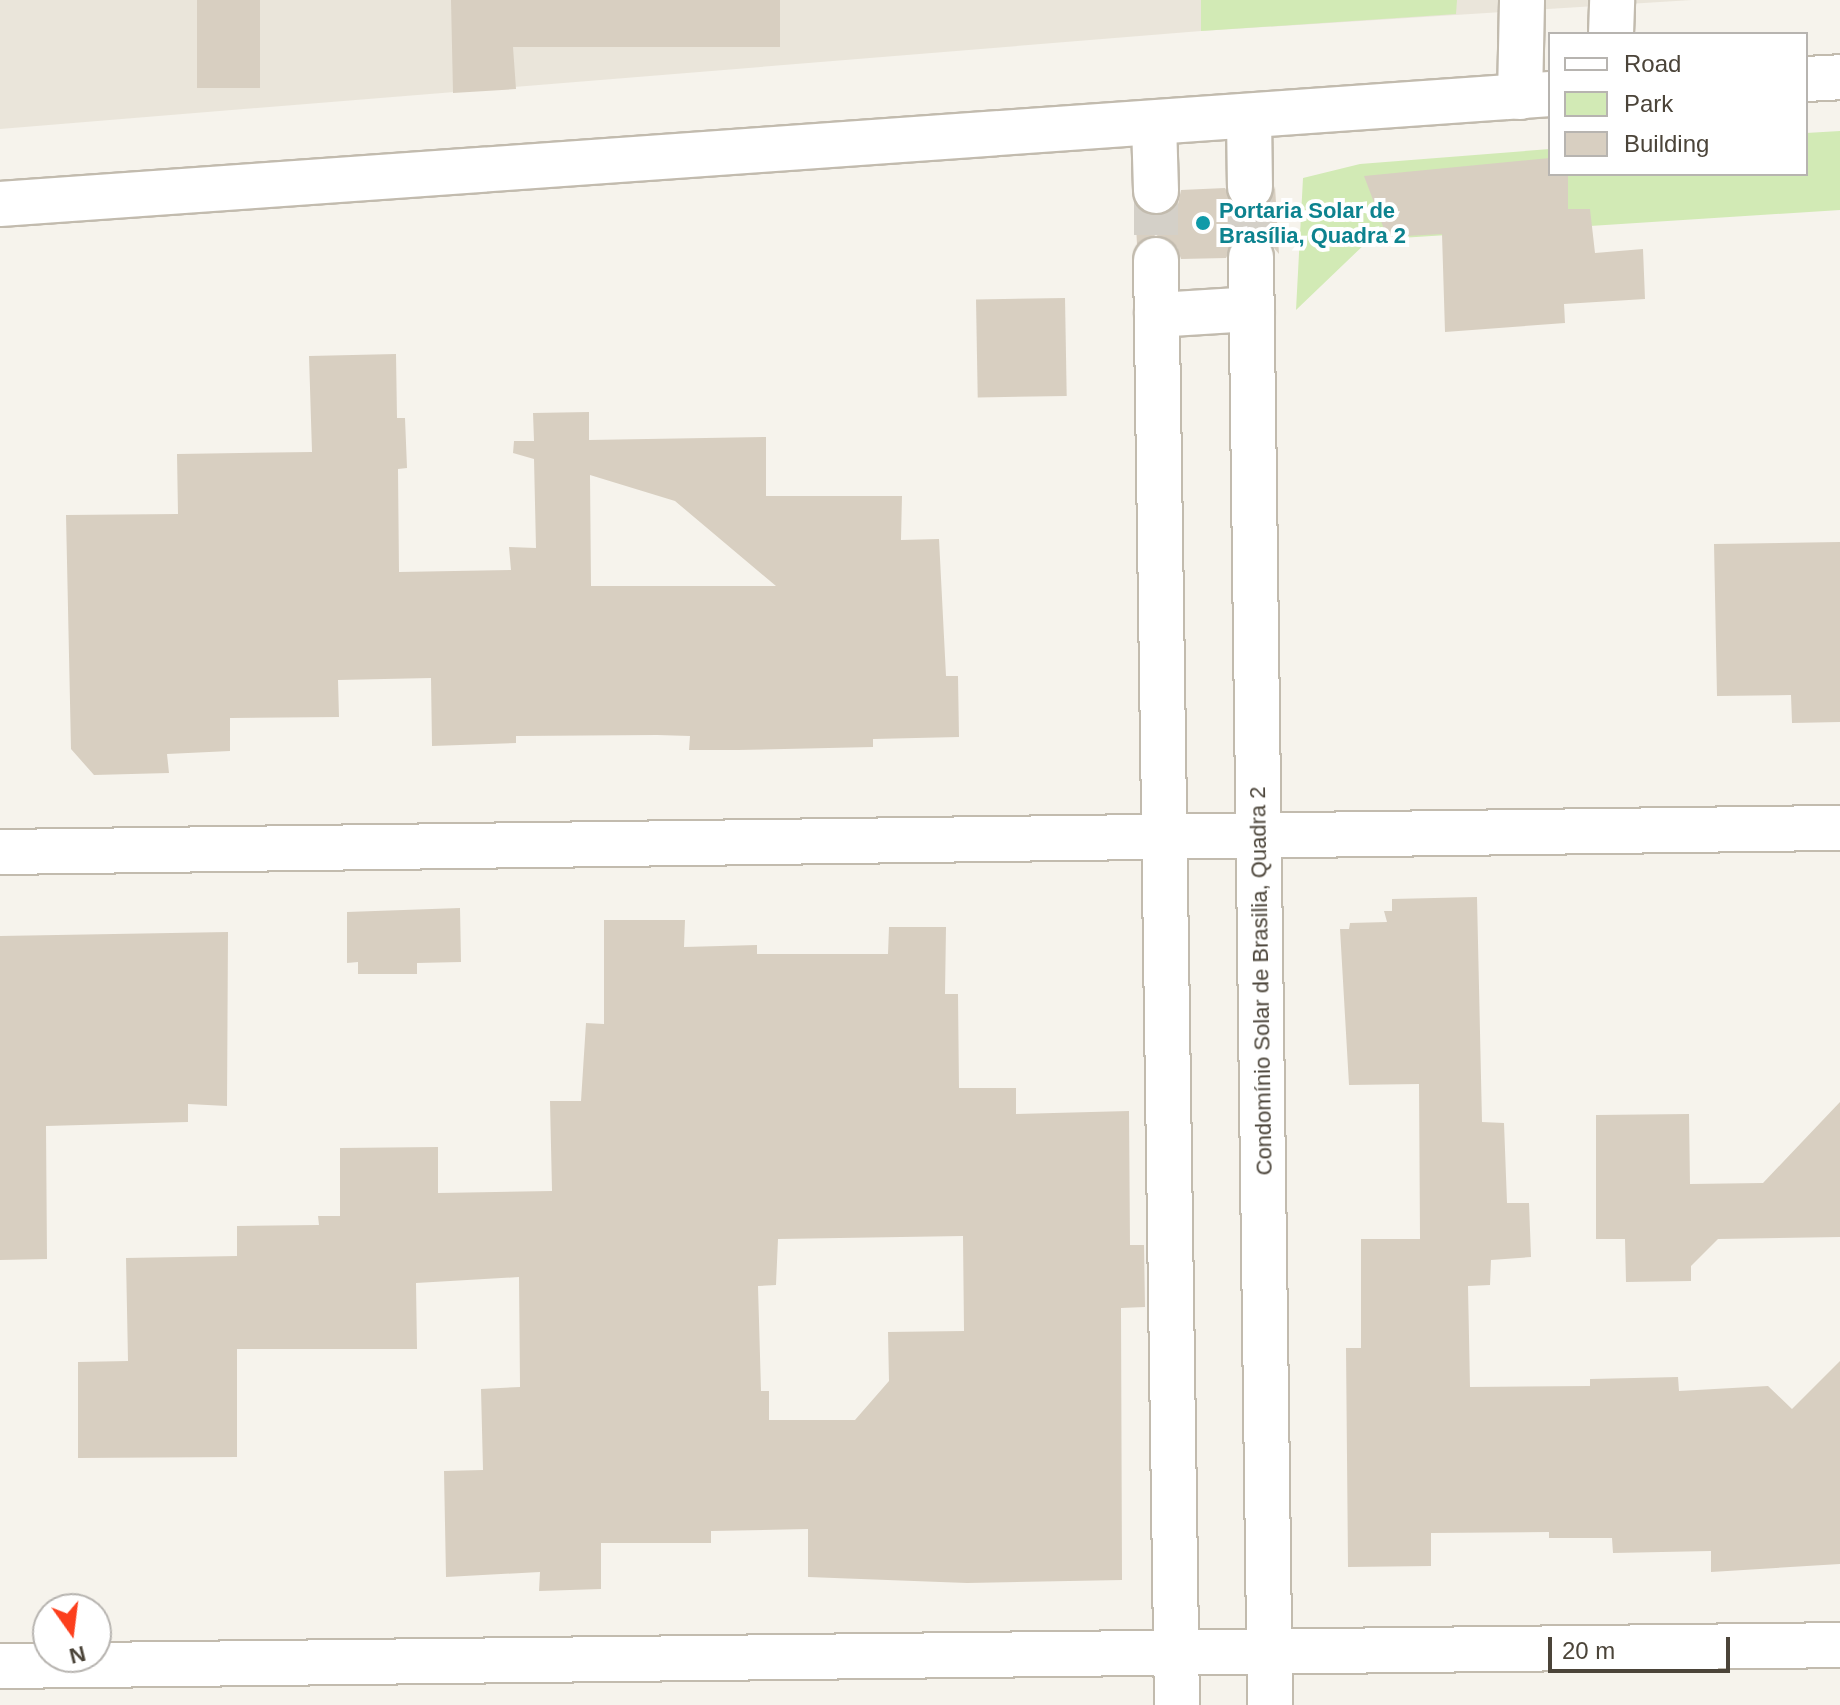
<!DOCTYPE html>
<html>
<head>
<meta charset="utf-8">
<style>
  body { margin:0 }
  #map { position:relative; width:1840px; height:1705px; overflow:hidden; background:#f6f3ec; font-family:Helvetica,sans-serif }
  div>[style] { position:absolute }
  .residential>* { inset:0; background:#eae5da }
  .green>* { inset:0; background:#d2eab5 }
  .building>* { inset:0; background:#d8cfc1; transform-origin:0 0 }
  .tertiary-tunnel>* { height:44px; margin-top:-22px; transform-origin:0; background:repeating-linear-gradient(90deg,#d4d0c8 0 44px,transparent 0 66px) }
  .roads { filter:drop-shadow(2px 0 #c2bbae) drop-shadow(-2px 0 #c2bbae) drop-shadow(0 2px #c2bbae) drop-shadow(0 -2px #c2bbae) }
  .minor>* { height:44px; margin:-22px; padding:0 22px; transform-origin:22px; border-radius:22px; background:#fff }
  .tertiary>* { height:44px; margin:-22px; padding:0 22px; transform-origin:22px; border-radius:22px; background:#fff }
  .dots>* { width:22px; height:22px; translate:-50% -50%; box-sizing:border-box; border:4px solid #fff; border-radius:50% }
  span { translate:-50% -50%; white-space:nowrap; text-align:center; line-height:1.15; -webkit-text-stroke:8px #fff; paint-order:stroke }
  .culture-label { font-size:22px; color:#0d838f; font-weight:700 }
  .left { translate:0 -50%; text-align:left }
  .street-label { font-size:22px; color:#4b4439 }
  .legend { position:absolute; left:1548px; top:32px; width:260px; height:144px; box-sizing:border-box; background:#fff; border:2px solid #b7b4b0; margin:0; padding:10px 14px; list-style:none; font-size:24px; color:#4b4439 }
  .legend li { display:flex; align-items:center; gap:16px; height:40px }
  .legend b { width:40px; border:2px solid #b7b4b0 }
  .north { position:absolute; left:32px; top:1593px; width:80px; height:80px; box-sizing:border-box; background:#fff; border:2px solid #b7b4b0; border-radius:50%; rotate:166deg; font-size:22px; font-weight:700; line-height:32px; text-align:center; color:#4b4439 }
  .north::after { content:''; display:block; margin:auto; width:28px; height:36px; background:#fc3f1d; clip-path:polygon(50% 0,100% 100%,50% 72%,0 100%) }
  .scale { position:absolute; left:1548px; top:1637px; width:182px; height:36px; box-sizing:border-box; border:4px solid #4b4439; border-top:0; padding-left:10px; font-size:24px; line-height:28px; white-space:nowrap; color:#4b4439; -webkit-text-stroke:6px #fff; paint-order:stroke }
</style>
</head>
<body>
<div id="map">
  <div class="residential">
    <div style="clip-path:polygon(0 0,1692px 0,1201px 31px,0 129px)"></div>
  </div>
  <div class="green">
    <div style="clip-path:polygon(1201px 0,1457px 0,1456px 14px,1201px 31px)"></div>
    <div style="clip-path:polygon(1840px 131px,1840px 210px,1369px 240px,1296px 310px,1303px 178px,1360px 164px,1550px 149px,1550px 174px,1806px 174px,1806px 133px)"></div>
  </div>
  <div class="building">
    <div style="left:197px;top:0;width:63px;height:88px"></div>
    <div style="clip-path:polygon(451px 0,780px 0,780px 47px,513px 47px,516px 89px,453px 93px)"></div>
    <div style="clip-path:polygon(1550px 158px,1550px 174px,1568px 174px,1568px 209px,1590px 209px,1595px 253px,1643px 249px,1645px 299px,1564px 304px,1565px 323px,1445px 332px,1442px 234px,1387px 237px,1364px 176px)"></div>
    <div style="clip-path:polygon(1275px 186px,1279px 254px,1264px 236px,1251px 232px,1238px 236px,1226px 258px,1181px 259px,1177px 247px,1156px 235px,1137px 245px,1135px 204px,1158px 216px,1178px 204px,1181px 190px,1225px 188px,1237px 208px,1251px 212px,1271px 200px)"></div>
    <div style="left:1065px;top:298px;width:98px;height:89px;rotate:89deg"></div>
    <div style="clip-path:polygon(evenodd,396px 354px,397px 418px,405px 418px,407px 468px,398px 469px,399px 572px,511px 570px,509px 547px,536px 548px,534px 459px,513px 453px,514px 441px,534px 441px,533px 413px,589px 412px,589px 440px,766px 437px,766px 496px,902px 496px,901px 540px,939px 539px,946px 676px,958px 676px,959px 737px,873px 739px,873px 747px,738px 750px,689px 750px,690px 736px,657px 735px,516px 736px,516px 743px,432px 746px,431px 678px,338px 680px,339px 717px,230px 718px,230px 751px,167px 754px,169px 773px,94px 775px,71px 749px,66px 515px,178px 514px,177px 454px,312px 452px,309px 356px,396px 354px,590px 475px,675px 501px,776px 586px,591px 586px,590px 475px)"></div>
    <div style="clip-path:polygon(1840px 542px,1840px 722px,1792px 723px,1791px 695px,1717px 696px,1714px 544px)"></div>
    <div style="clip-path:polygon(1477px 897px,1482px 1122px,1504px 1123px,1507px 1203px,1529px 1203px,1531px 1257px,1491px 1260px,1490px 1285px,1468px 1286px,1470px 1387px,1590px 1386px,1590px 1379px,1678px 1377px,1679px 1391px,1768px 1386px,1792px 1409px,1840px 1361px,1840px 1564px,1711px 1572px,1711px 1551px,1613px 1553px,1612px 1538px,1549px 1538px,1549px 1532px,1431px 1533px,1431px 1566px,1348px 1567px,1346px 1348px,1361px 1348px,1361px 1239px,1420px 1239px,1419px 1084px,1349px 1085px,1340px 929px,1349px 929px,1350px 923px,1387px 922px,1384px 911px,1392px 911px,1392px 899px)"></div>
    <div style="clip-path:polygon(460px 908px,461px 962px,417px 963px,417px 974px,358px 974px,358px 962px,347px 963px,347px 912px)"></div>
    <div style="clip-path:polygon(evenodd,604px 920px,685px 920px,684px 947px,757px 945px,757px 954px,888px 954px,889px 927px,946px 927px,945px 994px,958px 994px,959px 1088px,1016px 1088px,1016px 1114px,1129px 1111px,1130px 1245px,1144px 1245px,1145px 1307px,1121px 1308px,1122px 1580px,967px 1583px,808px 1577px,808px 1529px,711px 1531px,711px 1543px,601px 1543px,601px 1589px,539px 1591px,540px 1572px,446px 1577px,444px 1471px,483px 1470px,481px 1389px,520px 1387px,519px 1277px,416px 1283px,417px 1349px,237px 1349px,237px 1457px,78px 1458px,78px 1362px,128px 1361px,126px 1258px,237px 1256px,237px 1226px,319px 1225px,318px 1216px,340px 1216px,340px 1148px,438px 1147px,438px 1193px,552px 1191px,550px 1101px,581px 1101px,586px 1023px,604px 1024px,604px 920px,963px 1236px,964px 1331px,888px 1332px,889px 1381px,855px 1420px,769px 1420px,769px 1391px,761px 1391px,758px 1286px,776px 1285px,778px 1239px,963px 1236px)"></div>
    <div style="clip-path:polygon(228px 932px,227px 1106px,188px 1104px,188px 1122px,46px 1126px,47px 1259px,0 1260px,0 936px)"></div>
    <div style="clip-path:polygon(1840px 1102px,1840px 1237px,1718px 1239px,1691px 1266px,1691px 1281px,1626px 1282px,1625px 1239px,1596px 1239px,1596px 1115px,1689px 1114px,1690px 1184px,1763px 1183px)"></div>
  </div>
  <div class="tertiary-tunnel">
    <div style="left:1250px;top:187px;width:70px;rotate:89.2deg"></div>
    <div style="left:1156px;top:191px;width:69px;rotate:90deg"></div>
  </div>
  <div class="roads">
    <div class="minor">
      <div style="left:0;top:852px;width:1840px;rotate:-0.75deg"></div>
      <div style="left:0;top:1666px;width:1840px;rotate:-0.65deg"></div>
    </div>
    <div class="tertiary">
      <div style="left:1611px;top:34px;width:34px;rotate:-88deg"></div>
      <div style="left:1806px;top:79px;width:34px;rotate:-3deg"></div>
      <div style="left:1520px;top:97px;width:97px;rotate:-88.8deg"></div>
      <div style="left:1249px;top:117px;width:70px;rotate:89.2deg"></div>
      <div style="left:1154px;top:123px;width:68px;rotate:88.3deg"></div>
      <div style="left:0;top:204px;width:1554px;rotate:-4.06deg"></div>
      <div style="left:1251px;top:257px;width:1448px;rotate:89.25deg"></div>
      <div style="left:1156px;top:260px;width:1445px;rotate:89.17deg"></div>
      <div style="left:1157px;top:315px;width:95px;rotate:-3.6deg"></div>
    </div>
  </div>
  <div class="dots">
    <div style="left:1203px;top:223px;background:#0f9aa8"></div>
  </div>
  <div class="culture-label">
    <span class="left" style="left:1219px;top:223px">Portaria Solar de<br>Brasília, Quadra 2</span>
  </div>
  <div class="street-label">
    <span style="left:1261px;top:981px;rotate:-91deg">Condomínio Solar de Brasilia, Quadra 2</span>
  </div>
  <ul class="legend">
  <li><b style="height:10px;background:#fff"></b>Road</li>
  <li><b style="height:22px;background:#d2eab5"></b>Park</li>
  <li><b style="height:22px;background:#d8cfc1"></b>Building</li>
  </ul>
  <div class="north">N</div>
  <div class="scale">20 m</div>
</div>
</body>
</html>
